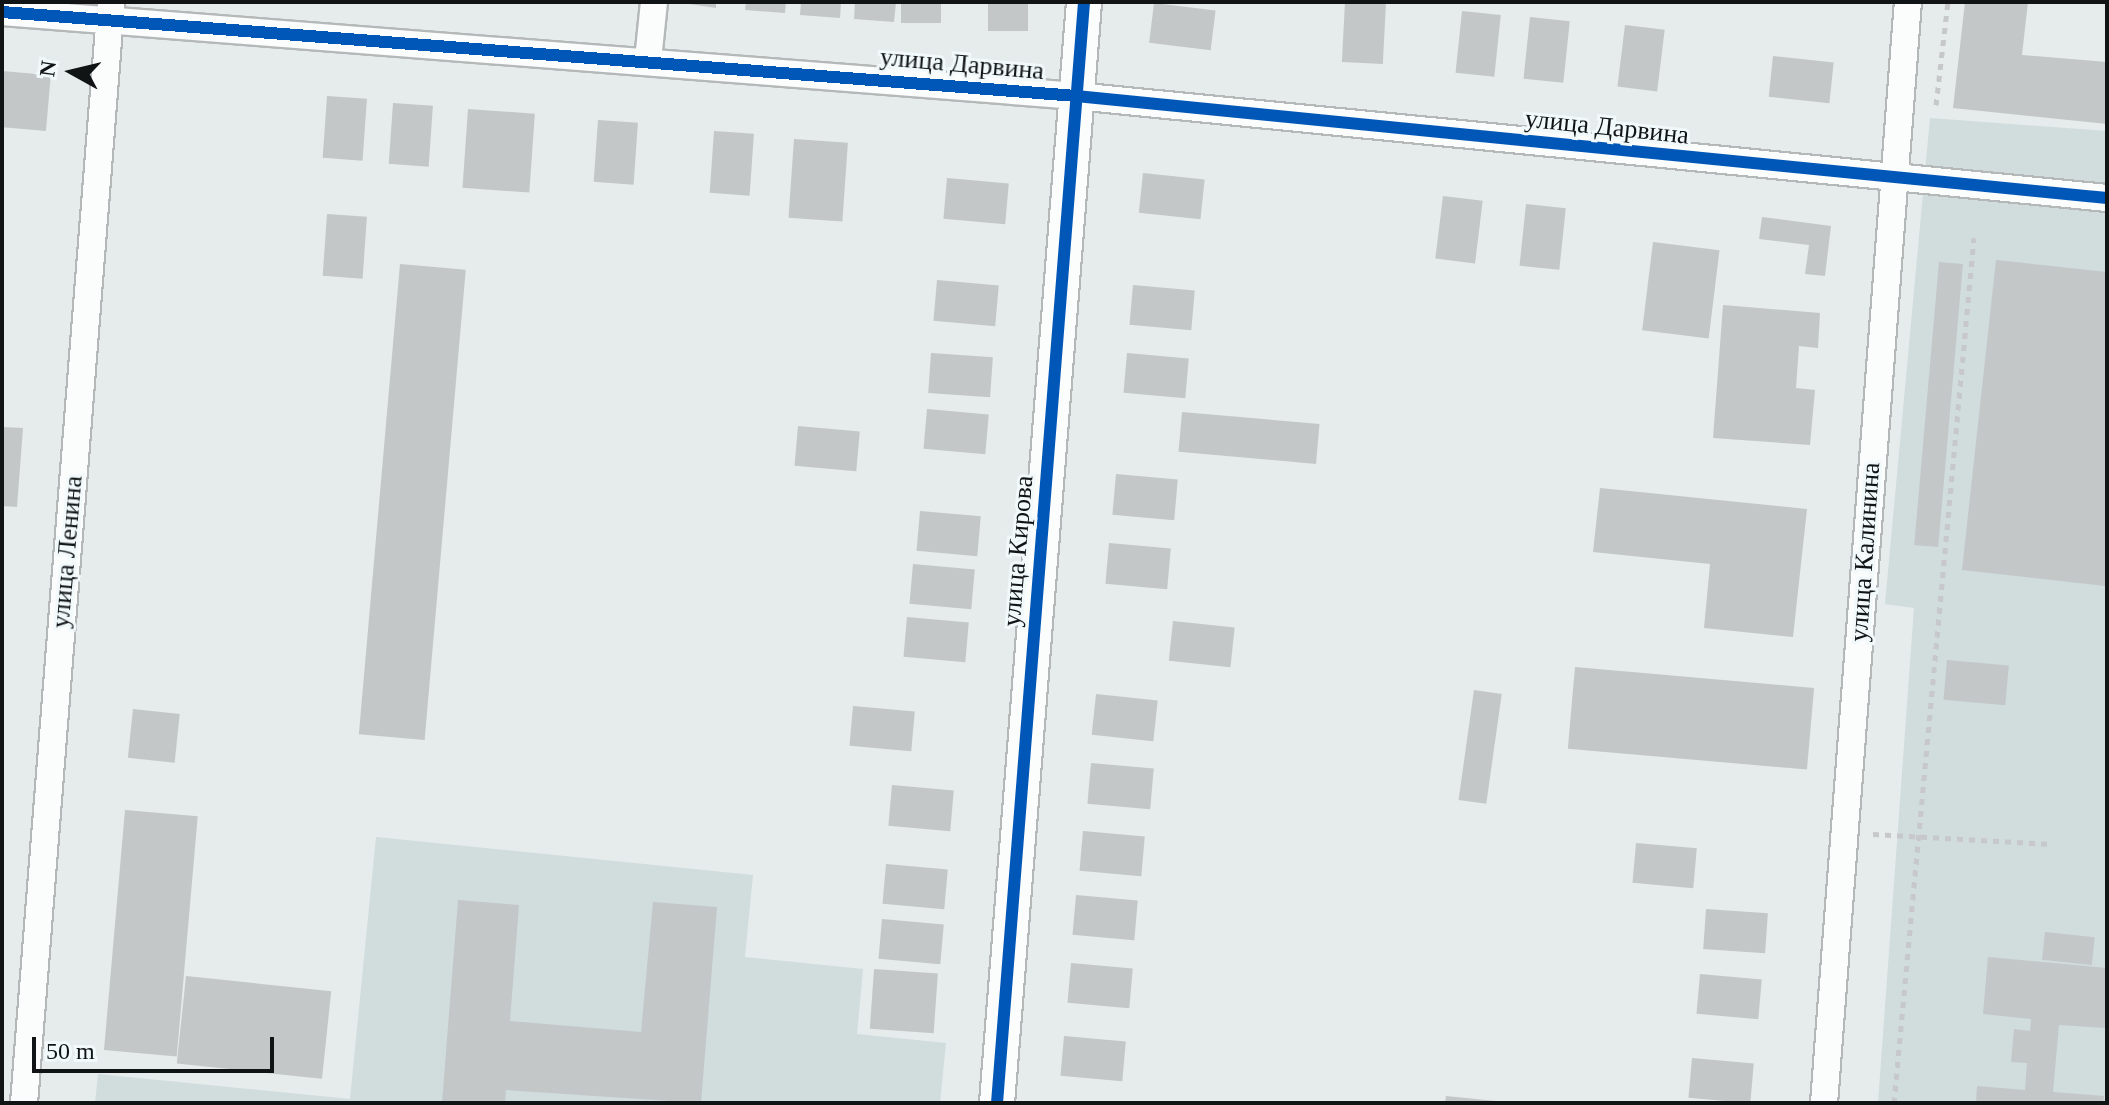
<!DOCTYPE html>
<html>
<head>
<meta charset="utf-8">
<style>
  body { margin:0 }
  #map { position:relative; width:2109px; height:1105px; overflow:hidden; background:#e6ebeb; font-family:"Times New Roman",serif }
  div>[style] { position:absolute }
  .built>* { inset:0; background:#d1dcdd }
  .building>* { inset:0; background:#c3c7c8; transform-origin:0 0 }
  .path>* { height:5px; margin-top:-2.5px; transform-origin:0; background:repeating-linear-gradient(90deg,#c7c8c9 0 6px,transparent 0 12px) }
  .roads { filter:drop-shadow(2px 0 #b4b8b8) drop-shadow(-2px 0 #b4b8b8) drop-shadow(0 2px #b4b8b8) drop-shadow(0 -2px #b4b8b8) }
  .minor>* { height:26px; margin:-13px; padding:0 13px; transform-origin:13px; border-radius:13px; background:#fbfcfc }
  .tertiary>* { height:34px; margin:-17px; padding:0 17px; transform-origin:17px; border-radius:17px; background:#fbfcfc }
  .cycleway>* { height:12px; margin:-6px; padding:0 6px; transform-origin:6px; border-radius:6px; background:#0057b8 }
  span { translate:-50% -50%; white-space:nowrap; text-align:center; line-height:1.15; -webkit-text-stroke:6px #f1f9fb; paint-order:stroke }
  .street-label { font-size:26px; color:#111415 }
  .frame { position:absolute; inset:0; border:4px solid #111415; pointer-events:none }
  .north { position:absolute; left:32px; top:32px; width:80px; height:80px; -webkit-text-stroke:6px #f1f9fb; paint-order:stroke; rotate:278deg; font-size:22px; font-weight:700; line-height:32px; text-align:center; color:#111415 }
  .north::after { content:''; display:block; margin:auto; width:28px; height:36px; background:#111415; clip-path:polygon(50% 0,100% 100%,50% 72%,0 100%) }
  .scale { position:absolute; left:32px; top:1037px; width:242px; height:36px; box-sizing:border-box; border:4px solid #111415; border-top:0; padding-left:10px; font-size:24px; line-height:28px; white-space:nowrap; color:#111415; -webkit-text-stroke:6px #f1f9fb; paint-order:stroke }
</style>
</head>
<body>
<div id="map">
  <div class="built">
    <div style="clip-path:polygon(1930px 118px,2107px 131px,2107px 1103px,1878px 1103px,1914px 608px,1885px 604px)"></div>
    <div style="clip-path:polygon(376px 837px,753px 875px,745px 957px,863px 969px,857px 1034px,946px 1043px,940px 1103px,95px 1103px,98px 1074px,350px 1099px)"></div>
  </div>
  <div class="building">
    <div style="clip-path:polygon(676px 2px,716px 2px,716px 8px)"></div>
    <div style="clip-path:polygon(746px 2px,786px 2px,785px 13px,745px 10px)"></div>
    <div style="clip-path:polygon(801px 2px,841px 2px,840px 18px,800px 15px)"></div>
    <div style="clip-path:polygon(855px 2px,896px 2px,894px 22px,854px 19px)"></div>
    <div style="left:901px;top:2px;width:40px;height:21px"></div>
    <div style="left:988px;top:2px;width:40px;height:29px"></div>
    <div style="left:1345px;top:2px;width:41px;height:60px;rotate:3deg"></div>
    <div style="clip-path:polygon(1965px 2px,2028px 2px,2022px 55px,2107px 62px,2107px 124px,1953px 108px)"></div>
    <div style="left:1154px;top:3px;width:62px;height:40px;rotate:7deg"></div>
    <div style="left:1462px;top:11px;width:39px;height:62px;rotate:6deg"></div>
    <div style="left:1530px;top:17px;width:40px;height:62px;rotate:6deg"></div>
    <div style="left:1625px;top:25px;width:40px;height:62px;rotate:7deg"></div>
    <div style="left:1773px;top:56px;width:61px;height:41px;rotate:6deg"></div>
    <div style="left:2px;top:71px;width:49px;height:56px;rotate:5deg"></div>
    <div style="left:327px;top:96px;width:40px;height:62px;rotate:4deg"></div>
    <div style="left:393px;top:103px;width:40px;height:61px;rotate:4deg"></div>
    <div style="left:468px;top:109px;width:67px;height:79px;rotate:4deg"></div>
    <div style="left:598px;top:120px;width:40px;height:62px;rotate:4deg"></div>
    <div style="left:714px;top:131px;width:40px;height:62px;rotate:4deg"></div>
    <div style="left:794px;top:139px;width:54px;height:79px;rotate:4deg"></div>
    <div style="left:1143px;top:173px;width:62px;height:40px;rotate:6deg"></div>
    <div style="left:947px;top:178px;width:62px;height:41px;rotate:5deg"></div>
    <div style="left:1443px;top:196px;width:40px;height:63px;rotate:7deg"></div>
    <div style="left:1526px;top:204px;width:40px;height:62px;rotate:6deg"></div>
    <div style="left:327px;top:214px;width:40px;height:62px;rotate:4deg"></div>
    <div style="clip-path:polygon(1762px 217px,1831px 226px,1825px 276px,1805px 274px,1809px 245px,1759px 239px)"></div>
    <div style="left:1653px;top:242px;width:67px;height:89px;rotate:7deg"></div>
    <div style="clip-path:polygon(1996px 260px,2107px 272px,2105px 586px,1962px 570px)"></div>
    <div style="left:1939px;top:262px;width:24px;height:284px;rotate:5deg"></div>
    <div style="left:400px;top:264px;width:66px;height:472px;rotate:5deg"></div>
    <div style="left:937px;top:280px;width:62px;height:41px;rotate:5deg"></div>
    <div style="left:1133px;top:285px;width:62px;height:40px;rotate:5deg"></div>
    <div style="clip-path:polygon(1723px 305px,1820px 313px,1818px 348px,1799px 346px,1796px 388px,1815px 390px,1810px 445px,1713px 438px)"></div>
    <div style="left:931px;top:353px;width:62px;height:40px;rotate:4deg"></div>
    <div style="left:1127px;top:353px;width:62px;height:40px;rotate:5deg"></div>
    <div style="left:927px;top:409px;width:62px;height:40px;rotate:5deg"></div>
    <div style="left:1182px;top:412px;width:138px;height:40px;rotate:5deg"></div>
    <div style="left:798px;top:426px;width:62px;height:40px;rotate:5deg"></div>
    <div style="clip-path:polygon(2px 427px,23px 428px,17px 507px,2px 506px)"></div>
    <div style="left:1116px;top:474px;width:62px;height:41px;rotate:5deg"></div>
    <div style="clip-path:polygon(1600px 488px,1807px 509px,1793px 637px,1704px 628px,1710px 564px,1593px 552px)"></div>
    <div style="left:920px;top:511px;width:61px;height:40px;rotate:5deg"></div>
    <div style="left:1109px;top:543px;width:62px;height:41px;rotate:5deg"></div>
    <div style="left:913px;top:564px;width:62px;height:40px;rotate:5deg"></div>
    <div style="left:907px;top:617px;width:62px;height:40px;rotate:5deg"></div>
    <div style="left:1173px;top:621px;width:62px;height:40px;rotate:6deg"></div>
    <div style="left:1947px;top:660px;width:62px;height:40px;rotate:5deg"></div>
    <div style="left:1575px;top:667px;width:240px;height:82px;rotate:5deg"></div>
    <div style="left:1474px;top:690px;width:28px;height:111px;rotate:8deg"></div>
    <div style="left:1096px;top:694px;width:62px;height:41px;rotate:6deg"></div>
    <div style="left:853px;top:706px;width:62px;height:40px;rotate:5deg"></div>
    <div style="left:133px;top:709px;width:47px;height:49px;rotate:6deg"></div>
    <div style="left:1091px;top:763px;width:63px;height:41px;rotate:5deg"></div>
    <div style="left:892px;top:785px;width:62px;height:41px;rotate:5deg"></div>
    <div style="left:125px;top:810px;width:73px;height:241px;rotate:5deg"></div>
    <div style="left:1083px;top:831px;width:62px;height:40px;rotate:5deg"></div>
    <div style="left:1636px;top:843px;width:61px;height:40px;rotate:5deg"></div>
    <div style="left:886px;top:864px;width:62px;height:40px;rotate:5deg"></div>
    <div style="left:1076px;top:895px;width:62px;height:40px;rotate:5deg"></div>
    <div style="clip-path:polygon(458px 900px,519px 905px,510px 1021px,641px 1032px,653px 902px,717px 907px,701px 1103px,506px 1090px,505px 1103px,442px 1103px)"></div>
    <div style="left:1706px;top:909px;width:62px;height:40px;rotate:4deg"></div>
    <div style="left:882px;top:919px;width:62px;height:40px;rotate:5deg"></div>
    <div style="left:2045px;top:932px;width:50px;height:28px;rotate:6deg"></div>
    <div style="clip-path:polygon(1988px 957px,2107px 968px,2107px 1028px,2059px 1025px,2053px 1092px,2104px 1096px,2103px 1103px,1976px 1103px,1977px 1086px,2025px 1090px,2027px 1063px,2011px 1062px,2014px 1029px,2030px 1031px,2031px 1019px,1983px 1014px)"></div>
    <div style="left:1071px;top:963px;width:62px;height:40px;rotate:5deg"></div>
    <div style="left:874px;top:969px;width:64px;height:60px;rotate:4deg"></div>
    <div style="left:1700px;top:974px;width:62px;height:40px;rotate:5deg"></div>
    <div style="left:186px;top:976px;width:146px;height:88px;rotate:6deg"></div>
    <div style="left:1064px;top:1036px;width:62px;height:40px;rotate:5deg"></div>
    <div style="left:1692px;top:1058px;width:62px;height:40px;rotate:5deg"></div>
    <div style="clip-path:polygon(1446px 1096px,1496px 1101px,1496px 1103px,1445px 1103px)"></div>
  </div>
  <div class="path">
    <div style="left:1936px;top:105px;width:104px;rotate:-83.4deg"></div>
    <div style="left:1873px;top:834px;width:179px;rotate:3.2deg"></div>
    <div style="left:1894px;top:1103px;width:869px;rotate:-84.72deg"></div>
  </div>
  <div class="roads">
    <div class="minor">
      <div style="left:2px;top:12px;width:1077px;rotate:4.47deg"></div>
      <div style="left:1076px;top:96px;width:1036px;rotate:5.65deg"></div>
      <div style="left:648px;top:60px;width:58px;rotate:-84.1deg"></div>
      <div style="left:24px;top:1103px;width:1104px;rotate:-85.48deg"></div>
      <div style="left:1824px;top:1103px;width:1104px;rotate:-85.64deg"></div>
    </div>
    <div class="tertiary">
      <div style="left:997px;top:1103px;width:1104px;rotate:-85.48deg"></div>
    </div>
  </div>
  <div class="cycleway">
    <div style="left:2px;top:12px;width:1077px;rotate:4.47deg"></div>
    <div style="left:1076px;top:96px;width:1036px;rotate:5.65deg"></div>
    <div style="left:997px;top:1103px;width:1104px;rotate:-85.48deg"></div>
  </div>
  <div class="street-label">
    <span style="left:962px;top:64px;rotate:5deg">улица Дарвина</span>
    <span style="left:1607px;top:127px;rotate:6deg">улица Дарвина</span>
    <span style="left:1018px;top:551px;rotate:-85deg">улица Кирова</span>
    <span style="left:67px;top:552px;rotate:-85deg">улица Ленина</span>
    <span style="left:1865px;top:552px;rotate:-86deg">улица Калинина</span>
  </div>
  <div class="frame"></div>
  <div class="north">N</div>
  <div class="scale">50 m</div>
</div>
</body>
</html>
